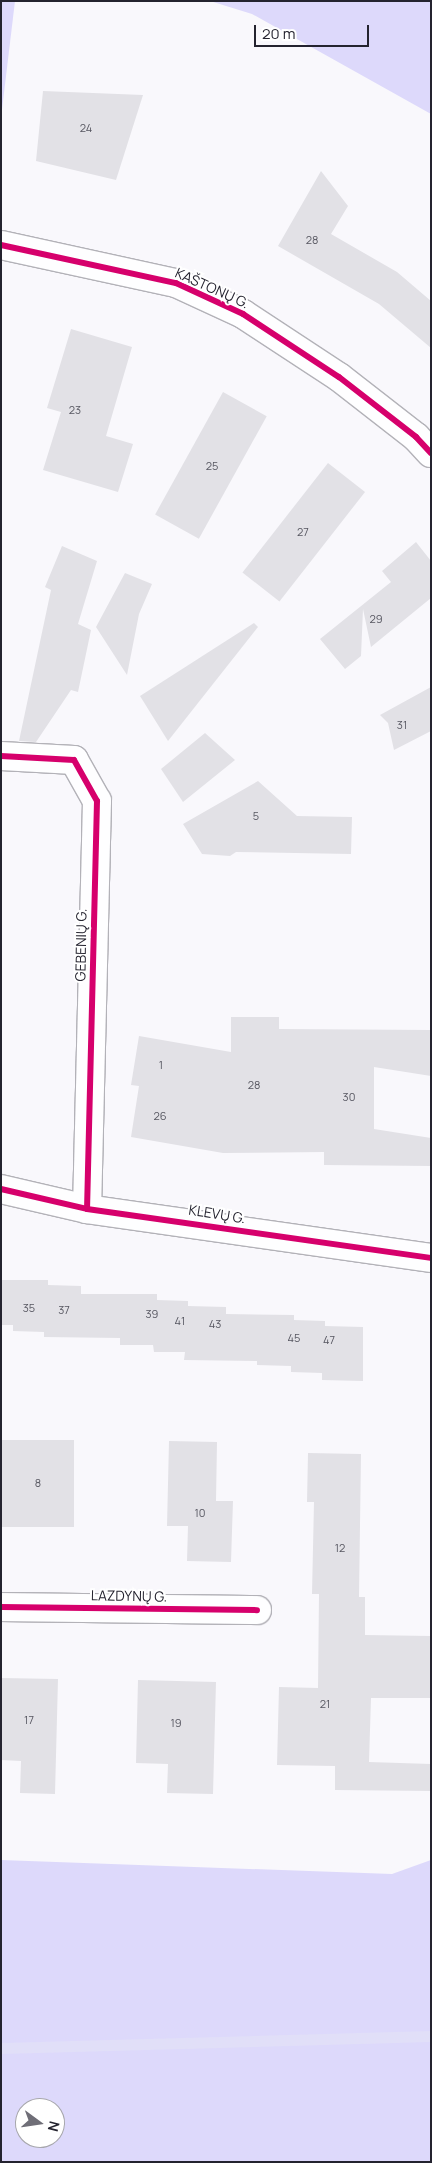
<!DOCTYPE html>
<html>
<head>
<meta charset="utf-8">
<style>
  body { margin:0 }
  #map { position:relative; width:432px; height:2163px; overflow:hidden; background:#f9f8fc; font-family:Manrope,sans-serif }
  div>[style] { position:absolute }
  .green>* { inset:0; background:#ddd9fb }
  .stream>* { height:11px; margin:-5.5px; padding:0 5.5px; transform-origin:5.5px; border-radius:5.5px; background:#e1dff8 }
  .building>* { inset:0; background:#e2e1e6; transform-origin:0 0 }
  .roads { filter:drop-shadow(1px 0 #b3b2b8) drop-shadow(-1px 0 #b3b2b8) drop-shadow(0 1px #b3b2b8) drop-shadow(0 -1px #b3b2b8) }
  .minor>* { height:28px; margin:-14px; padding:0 14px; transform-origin:14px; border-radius:14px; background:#fefeff }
  .cycleway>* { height:6px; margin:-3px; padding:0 3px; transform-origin:3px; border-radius:3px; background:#d6006c }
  span { translate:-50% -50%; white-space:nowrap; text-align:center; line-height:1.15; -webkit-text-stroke:4px #fff; paint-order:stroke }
  .number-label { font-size:11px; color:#565660 }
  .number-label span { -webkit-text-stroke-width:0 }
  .street-label { font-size:14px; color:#24232f }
  .frame { position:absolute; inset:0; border:2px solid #24232f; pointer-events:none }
  .north { position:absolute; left:15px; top:2098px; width:50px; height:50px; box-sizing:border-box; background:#fff; border:1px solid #a7a7ac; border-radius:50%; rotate:104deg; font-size:14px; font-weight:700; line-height:20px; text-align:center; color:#24232f }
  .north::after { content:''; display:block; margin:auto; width:18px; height:22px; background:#6f6e77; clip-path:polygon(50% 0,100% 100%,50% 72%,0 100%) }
  .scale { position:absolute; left:254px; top:25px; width:115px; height:22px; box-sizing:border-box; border:2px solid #24232f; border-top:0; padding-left:6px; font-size:15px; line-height:18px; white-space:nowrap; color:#24232f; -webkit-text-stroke:4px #fff; paint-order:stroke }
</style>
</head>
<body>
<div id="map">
  <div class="green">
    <div style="clip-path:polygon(1px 1px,15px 1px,1px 118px)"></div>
    <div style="clip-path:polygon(210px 1px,431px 1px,431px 114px,252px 14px)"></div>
    <div style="clip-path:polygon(evenodd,1px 1860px,392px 1874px,431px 1860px,431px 2162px,1px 2162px,1px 1860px,25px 2108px,55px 2108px,55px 2138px,25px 2138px,25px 2108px)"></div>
  </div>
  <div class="stream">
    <div style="left:1px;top:2048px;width:430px;rotate:-1.6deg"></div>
  </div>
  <div class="building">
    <div style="clip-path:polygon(43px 91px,143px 95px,116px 180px,36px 161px)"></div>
    <div style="clip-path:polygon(321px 171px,348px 206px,331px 234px,397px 272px,431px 301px,431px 348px,379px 304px,278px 246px)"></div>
    <div style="clip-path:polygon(71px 329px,132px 347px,106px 436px,133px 444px,118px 492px,43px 470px,61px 412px,47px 408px)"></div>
    <div style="left:223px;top:392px;width:50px;height:140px;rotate:29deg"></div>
    <div style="left:328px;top:463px;width:47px;height:139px;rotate:38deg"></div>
    <div style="clip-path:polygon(416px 542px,431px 561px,431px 598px,371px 647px,363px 609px,361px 656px,345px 669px,320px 639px,391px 582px,382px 571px)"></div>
    <div style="clip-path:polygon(62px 546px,97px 561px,78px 624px,91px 630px,78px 692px,71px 690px,36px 742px,19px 741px,51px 590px,45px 587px)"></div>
    <div style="clip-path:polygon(125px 573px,152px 584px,139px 614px,127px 675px,96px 627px)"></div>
    <div style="clip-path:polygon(254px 623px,258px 627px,168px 741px,140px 696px)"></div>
    <div style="clip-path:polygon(431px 687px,431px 731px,394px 750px,388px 723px,380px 715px)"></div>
    <div style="clip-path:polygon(205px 733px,235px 760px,183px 802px,161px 769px)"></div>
    <div style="clip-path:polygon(258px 781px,297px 816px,352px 817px,351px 854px,236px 852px,230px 856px,202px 854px,183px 824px)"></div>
    <div style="clip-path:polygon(231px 1017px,279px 1017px,279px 1029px,431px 1030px,431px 1076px,374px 1067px,374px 1129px,431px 1138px,431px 1166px,324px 1165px,324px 1152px,223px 1153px,131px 1137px,139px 1086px,131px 1085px,139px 1036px,231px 1052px)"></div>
    <div style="clip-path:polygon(1px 1280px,48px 1280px,48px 1285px,81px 1286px,81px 1294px,157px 1294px,157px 1300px,188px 1301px,188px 1306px,226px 1307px,226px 1314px,294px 1315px,294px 1320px,325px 1321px,325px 1326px,363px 1327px,363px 1381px,322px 1380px,322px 1373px,291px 1372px,291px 1366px,257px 1365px,257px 1361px,184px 1360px,185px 1352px,154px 1352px,153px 1345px,120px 1345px,120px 1338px,44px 1337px,44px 1332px,13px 1331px,13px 1325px,1px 1325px)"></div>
    <div style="left:1px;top:1440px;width:73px;height:87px"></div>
    <div style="clip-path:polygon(169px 1441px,217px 1442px,216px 1501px,233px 1501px,231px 1562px,187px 1561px,188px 1526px,167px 1526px)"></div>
    <div style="clip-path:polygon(308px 1453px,361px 1454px,359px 1597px,365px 1597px,365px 1635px,431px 1636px,431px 1698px,371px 1698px,369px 1762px,431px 1764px,431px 1791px,335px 1790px,335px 1766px,277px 1765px,279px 1687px,318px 1688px,319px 1594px,312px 1594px,314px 1502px,307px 1502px)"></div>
    <div style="clip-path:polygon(1px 1678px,58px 1679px,55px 1794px,20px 1793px,21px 1761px,1px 1760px)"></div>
    <div style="clip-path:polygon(138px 1680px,216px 1682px,213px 1794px,167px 1793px,168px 1764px,136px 1763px)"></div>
  </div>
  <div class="roads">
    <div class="minor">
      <div style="left:1px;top:245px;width:179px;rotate:12.3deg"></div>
      <div style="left:176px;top:283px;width:74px;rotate:24.8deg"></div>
      <div style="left:243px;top:314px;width:115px;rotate:33.3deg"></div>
      <div style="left:339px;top:377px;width:98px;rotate:37.9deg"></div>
      <div style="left:416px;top:437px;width:22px;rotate:47deg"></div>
      <div style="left:1px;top:756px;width:73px;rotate:3.1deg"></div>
      <div style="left:74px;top:760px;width:47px;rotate:60.7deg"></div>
      <div style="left:97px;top:801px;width:408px;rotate:91.4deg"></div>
      <div style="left:1px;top:1189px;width:88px;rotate:13.1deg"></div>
      <div style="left:87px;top:1209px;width:347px;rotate:8.1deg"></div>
      <div style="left:1px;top:1607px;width:256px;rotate:0.7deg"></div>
    </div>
  </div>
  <div class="cycleway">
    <div style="left:1px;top:245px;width:179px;rotate:12.3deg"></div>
    <div style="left:176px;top:283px;width:74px;rotate:24.8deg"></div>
    <div style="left:243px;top:314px;width:115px;rotate:33.3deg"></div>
    <div style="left:339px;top:377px;width:98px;rotate:37.9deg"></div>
    <div style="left:416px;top:437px;width:22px;rotate:47deg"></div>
    <div style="left:1px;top:756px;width:73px;rotate:3.1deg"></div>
    <div style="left:74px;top:760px;width:47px;rotate:60.7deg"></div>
    <div style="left:97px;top:801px;width:408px;rotate:91.4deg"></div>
    <div style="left:1px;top:1189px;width:88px;rotate:13.1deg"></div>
    <div style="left:87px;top:1209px;width:347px;rotate:8.1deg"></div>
    <div style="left:1px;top:1607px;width:256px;rotate:0.7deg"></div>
  </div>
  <div class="number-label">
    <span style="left:86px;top:128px">24</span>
    <span style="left:312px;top:240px">28</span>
    <span style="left:75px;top:410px">23</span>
    <span style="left:212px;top:466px">25</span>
    <span style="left:303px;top:532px">27</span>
    <span style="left:376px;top:619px">29</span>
    <span style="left:402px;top:725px">31</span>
    <span style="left:256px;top:816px">5</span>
    <span style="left:161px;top:1065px">1</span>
    <span style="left:254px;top:1085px">28</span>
    <span style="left:349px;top:1097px">30</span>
    <span style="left:160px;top:1116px">26</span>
    <span style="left:29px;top:1308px">35</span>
    <span style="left:64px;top:1310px">37</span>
    <span style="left:152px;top:1314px">39</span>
    <span style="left:180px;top:1321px">41</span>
    <span style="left:215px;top:1324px">43</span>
    <span style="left:294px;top:1338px">45</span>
    <span style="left:329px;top:1340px">47</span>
    <span style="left:38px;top:1483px">8</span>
    <span style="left:200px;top:1513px">10</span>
    <span style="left:340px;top:1548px">12</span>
    <span style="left:325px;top:1704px">21</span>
    <span style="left:29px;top:1720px">17</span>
    <span style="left:176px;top:1723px">19</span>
  </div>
  <div class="street-label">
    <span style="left:212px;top:288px;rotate:24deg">KAŠTONŲ G.</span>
    <span style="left:81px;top:945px;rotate:-89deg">GEBENIŲ G.</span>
    <span style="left:217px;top:1214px;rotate:9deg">KLEVŲ G.</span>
    <span style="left:129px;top:1596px;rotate:1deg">LAZDYNŲ G.</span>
  </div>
  <div class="frame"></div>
  <div class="north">N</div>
  <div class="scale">20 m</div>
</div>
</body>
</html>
